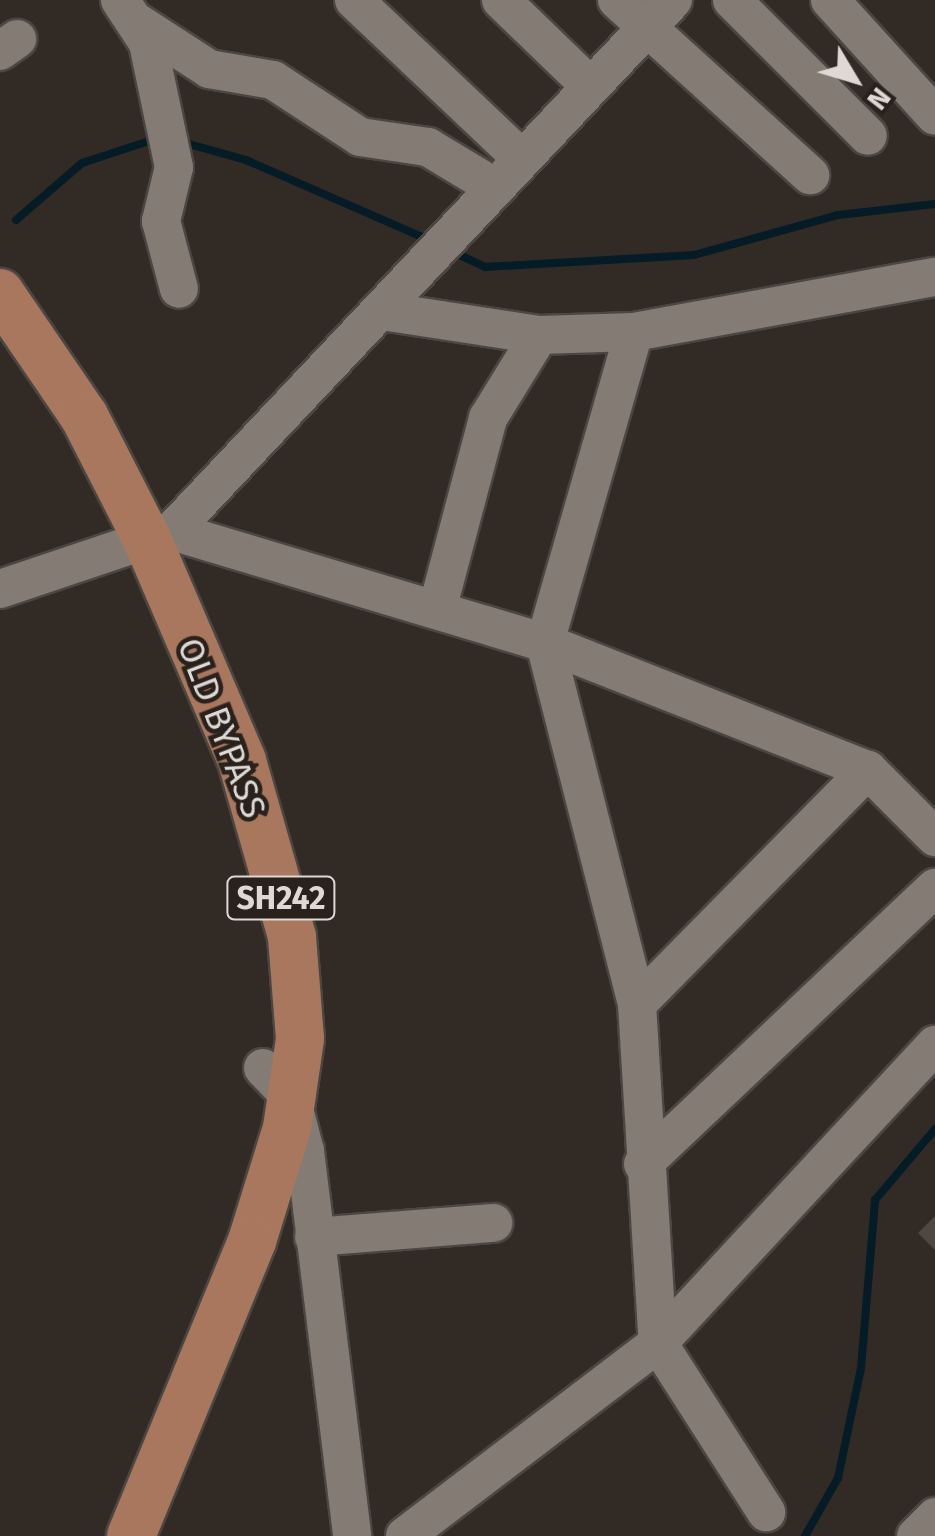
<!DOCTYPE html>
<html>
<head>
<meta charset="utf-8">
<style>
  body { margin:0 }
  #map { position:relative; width:935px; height:1536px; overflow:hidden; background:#322a25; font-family:"Fira Sans",sans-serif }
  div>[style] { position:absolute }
  .stream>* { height:8px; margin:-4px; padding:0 4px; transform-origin:4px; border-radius:4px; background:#051c26 }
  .building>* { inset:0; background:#4f4742 }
  .roads { filter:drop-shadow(2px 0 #4c4642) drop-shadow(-2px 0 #4c4642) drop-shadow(0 2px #4c4642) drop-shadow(0 -2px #4c4642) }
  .minor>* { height:38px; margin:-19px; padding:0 19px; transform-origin:19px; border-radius:19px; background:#847b75 }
  .major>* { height:48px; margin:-24px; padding:0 24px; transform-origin:24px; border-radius:24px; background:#a9775e }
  span { translate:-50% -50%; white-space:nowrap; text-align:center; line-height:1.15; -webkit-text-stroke:9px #28211c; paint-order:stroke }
  .shield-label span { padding:2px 8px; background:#28211c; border:2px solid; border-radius:8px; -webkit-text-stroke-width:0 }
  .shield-label { font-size:32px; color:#ded9d5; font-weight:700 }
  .street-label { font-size:35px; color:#ded9d5 }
  .north { position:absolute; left:805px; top:30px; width:100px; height:100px; -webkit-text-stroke:8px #28211c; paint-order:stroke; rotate:128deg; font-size:28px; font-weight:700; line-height:40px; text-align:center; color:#ded9d5 }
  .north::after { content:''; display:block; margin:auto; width:35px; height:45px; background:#ded9d5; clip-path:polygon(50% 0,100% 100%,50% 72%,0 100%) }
</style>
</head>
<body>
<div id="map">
  <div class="stream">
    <div style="left:178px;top:141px;width:71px;rotate:15.6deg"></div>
    <div style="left:246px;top:160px;width:200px;rotate:23.6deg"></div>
    <div style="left:16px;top:220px;width:87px;rotate:-40.8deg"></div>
    <div style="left:82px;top:163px;width:77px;rotate:-18.2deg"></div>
    <div style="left:451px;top:251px;width:38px;rotate:25deg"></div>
    <div style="left:485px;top:267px;width:209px;rotate:-3.3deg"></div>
    <div style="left:694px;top:255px;width:149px;rotate:-15.5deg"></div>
    <div style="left:838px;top:215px;width:98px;rotate:-6.5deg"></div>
    <div style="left:805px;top:1536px;width:67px;rotate:-60.4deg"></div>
    <div style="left:838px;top:1478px;width:112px;rotate:-78.2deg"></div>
    <div style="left:861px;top:1368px;width:169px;rotate:-85.2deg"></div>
    <div style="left:875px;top:1200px;width:93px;rotate:-49.8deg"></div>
  </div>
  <div class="building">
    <div style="clip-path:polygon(935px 1216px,935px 1250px,918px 1233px)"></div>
  </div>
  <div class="roads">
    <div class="minor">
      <div style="left:120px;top:0;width:51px;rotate:56.9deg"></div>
      <div style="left:148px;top:43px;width:127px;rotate:78.2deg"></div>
      <div style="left:174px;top:167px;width:56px;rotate:103.5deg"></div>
      <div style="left:161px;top:221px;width:70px;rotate:75.2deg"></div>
      <div style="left:354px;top:0;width:231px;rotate:43.4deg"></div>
      <div style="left:501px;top:0;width:124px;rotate:44deg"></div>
      <div style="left:617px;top:0;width:261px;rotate:42.2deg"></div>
      <div style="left:732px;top:0;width:192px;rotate:45deg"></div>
      <div style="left:830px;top:0;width:156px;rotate:47.8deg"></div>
      <div style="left:138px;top:23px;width:85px;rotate:32.9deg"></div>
      <div style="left:209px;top:69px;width:65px;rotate:9.8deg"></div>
      <div style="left:273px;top:80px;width:104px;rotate:33.2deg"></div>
      <div style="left:360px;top:137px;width:69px;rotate:8.4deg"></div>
      <div style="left:428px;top:147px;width:79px;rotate:31.1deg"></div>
      <div style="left:0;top:51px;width:21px;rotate:-35deg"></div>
      <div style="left:382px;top:311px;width:159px;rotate:8.7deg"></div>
      <div style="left:539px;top:335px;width:95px;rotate:-1.8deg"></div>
      <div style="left:634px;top:332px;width:306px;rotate:-10.4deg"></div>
      <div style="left:634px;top:332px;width:323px;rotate:106deg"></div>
      <div style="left:545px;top:643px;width:373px;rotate:75.7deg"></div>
      <div style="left:637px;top:1004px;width:340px;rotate:86.5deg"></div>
      <div style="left:658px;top:1343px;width:201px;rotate:57.4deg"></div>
      <div style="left:172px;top:531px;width:389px;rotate:16.7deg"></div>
      <div style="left:545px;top:643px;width:347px;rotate:21.5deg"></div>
      <div style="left:868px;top:770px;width:95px;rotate:45deg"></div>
      <div style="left:0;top:589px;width:182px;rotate:-18.6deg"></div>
      <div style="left:172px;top:531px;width:730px;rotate:-46.67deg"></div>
      <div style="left:437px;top:610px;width:199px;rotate:-75.1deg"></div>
      <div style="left:488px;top:418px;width:97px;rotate:-58.4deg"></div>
      <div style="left:637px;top:1004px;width:329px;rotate:-45.4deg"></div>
      <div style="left:263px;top:1068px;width:40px;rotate:46deg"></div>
      <div style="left:291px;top:1097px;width:56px;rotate:75.5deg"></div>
      <div style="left:305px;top:1151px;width:388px;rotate:83deg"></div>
      <div style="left:643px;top:1164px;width:402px;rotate:-43.4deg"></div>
      <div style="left:314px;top:1237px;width:180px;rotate:-4.5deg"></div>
      <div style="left:405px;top:1536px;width:318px;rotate:-37.3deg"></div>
      <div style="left:658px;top:1343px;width:407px;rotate:-47.1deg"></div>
      <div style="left:916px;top:1536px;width:27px;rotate:-45deg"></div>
    </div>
    <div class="major">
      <div style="left:0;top:293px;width:149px;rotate:55.7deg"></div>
      <div style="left:84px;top:416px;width:138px;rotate:62.9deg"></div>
      <div style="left:147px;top:539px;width:241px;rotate:66.8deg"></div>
      <div style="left:242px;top:761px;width:183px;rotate:74.1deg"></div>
      <div style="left:292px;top:937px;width:102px;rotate:85.5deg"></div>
      <div style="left:300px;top:1039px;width:90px;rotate:98.3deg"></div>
      <div style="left:287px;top:1128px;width:118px;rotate:107.2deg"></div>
      <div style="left:252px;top:1241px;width:319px;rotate:112.3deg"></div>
    </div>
  </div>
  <div class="shield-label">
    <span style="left:281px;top:898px">SH242</span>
  </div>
  <div class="street-label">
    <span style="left:222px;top:728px;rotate:69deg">OLD BYPASS</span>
  </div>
  <div class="north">N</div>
</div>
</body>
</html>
